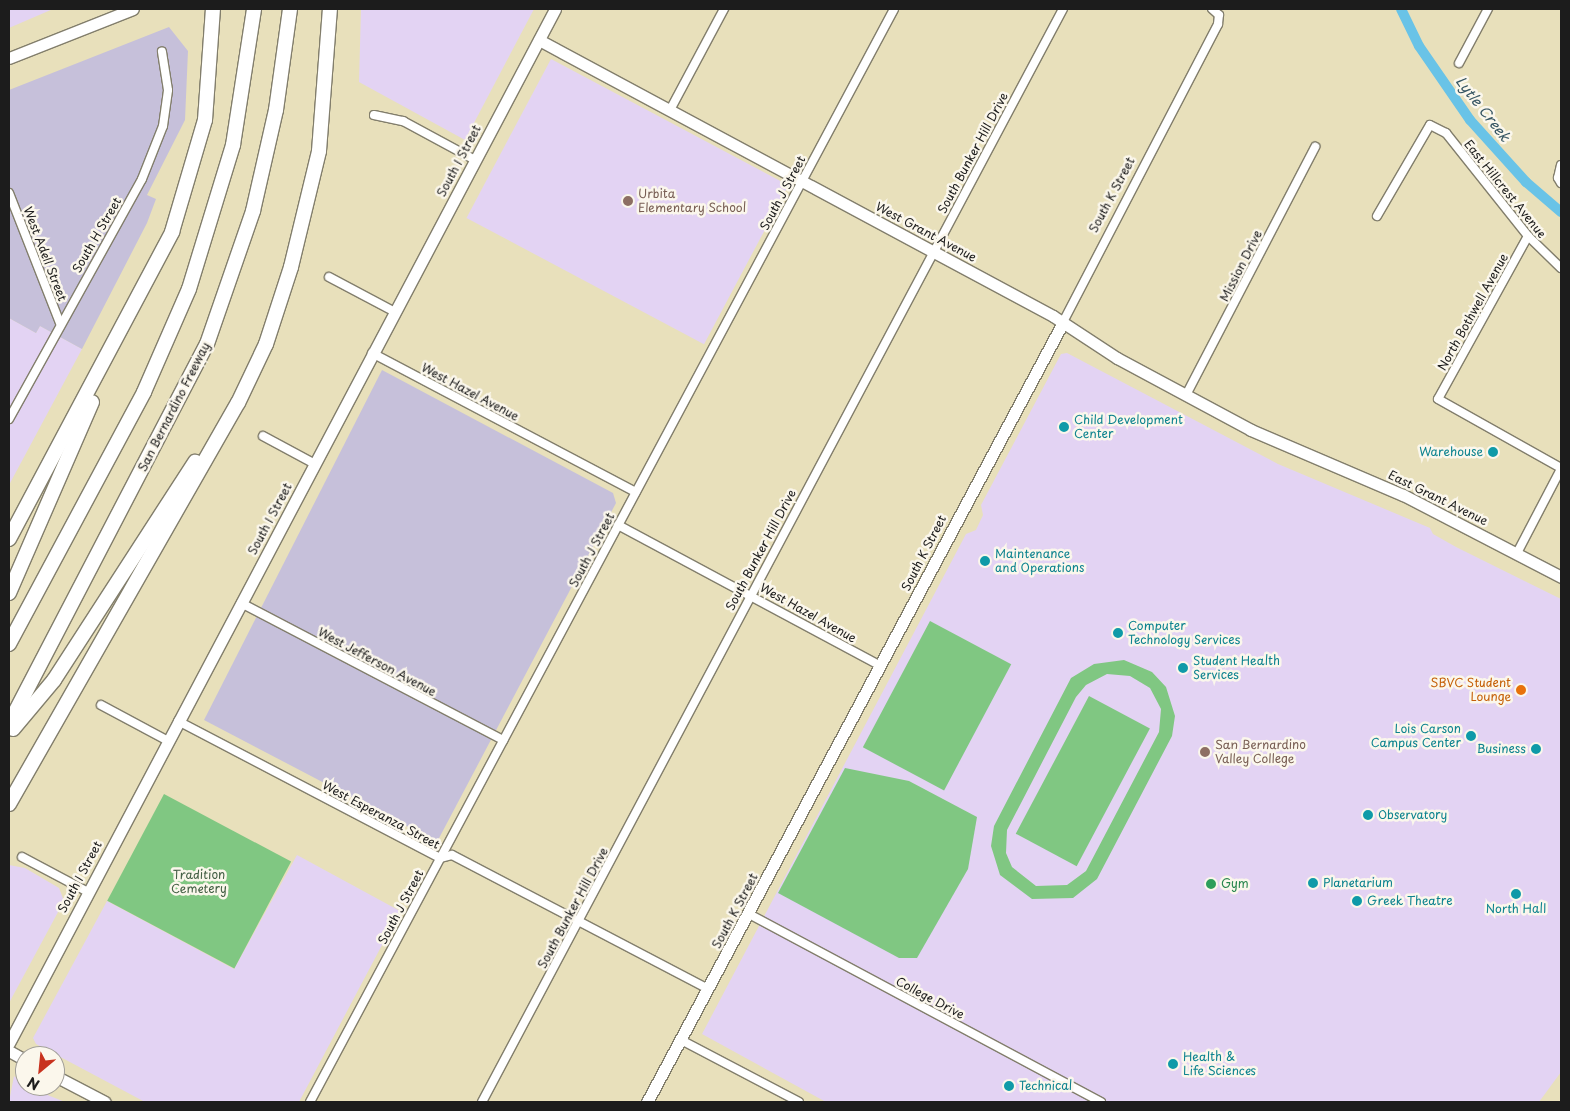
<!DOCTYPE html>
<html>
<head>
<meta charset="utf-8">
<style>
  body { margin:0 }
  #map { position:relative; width:1570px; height:1111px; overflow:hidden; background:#e8e0bb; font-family:"Playpen Sans",sans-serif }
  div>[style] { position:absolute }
  .built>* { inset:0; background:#e3d3f3; transform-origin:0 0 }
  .industrial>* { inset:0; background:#c6c0da }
  .green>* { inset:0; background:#80c782; transform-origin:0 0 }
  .canal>* { height:10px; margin:-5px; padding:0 5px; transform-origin:5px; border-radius:5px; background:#69c3e7 }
  .roads { filter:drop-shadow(1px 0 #827e6c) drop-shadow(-1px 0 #827e6c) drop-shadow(0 1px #827e6c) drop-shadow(0 -1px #827e6c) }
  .street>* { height:8px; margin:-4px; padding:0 4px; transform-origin:4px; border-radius:4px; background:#fff }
  .secondary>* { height:11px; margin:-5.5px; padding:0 5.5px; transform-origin:5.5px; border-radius:5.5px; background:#fff }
  .highway>* { height:14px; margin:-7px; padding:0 7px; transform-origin:7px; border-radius:7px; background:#fff }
  .dots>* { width:14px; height:14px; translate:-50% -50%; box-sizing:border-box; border:2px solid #fbf7ec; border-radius:50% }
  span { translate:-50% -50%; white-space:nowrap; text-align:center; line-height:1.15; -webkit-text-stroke:5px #fbf7ec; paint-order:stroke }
  .street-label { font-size:12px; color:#1c1c1c }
  .education-label { font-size:12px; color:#785e54 }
  .left { translate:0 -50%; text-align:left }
  .culture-label { font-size:12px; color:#0d838f }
  .right { translate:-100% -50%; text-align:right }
  .food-label { font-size:12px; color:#c56008 }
  .park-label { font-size:12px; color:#446045 }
  .leisure-label { font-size:12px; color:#27864d }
  .water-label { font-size:14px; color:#375663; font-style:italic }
  .frame { position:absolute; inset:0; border:10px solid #1c1c1c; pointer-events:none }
  .north { position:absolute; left:15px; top:1046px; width:50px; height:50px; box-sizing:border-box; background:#fbf7ec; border:1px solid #a29f99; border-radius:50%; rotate:208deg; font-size:14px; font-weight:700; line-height:20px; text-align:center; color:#1c1c1c }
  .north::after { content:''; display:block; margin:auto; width:18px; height:22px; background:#c8321e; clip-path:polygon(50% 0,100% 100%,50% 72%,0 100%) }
</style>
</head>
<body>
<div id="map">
  <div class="built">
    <div style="clip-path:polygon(9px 9px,53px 9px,9px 28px)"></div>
    <div style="clip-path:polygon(361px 9px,534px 9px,465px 140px,359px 82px)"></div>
    <div style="left:551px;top:59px;width:269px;height:180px;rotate:28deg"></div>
    <div style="clip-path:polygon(9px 318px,36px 333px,40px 326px,82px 349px,9px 485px)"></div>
    <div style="clip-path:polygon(1067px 353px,1278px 464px,1430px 528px,1433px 534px,1456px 547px,1561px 599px,1561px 1072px,1539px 1102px,826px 1102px,702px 1034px,966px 534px,976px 530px,983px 515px,981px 505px,1061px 354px)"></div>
    <div style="clip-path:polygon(297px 855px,400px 911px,299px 1102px,145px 1102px,36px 1044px,33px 1038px,107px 901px,234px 969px)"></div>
    <div style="clip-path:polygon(9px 865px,25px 868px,59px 888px,64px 901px,9px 1003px)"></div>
    <div style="clip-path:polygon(14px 1076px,25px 1086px,65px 1102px,9px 1102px)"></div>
  </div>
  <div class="industrial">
    <div style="clip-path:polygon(169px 27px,188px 51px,185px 120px,147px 195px,156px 199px,147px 223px,82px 349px,40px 326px,36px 333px,9px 318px,9px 90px)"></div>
    <div style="clip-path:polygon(382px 370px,613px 493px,616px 503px,437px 842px,204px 720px)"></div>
  </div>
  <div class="green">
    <div style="left:930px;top:621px;width:92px;height:143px;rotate:28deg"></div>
    <div style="clip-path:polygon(evenodd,1124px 660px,1152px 672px,1166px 687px,1175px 716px,1172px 736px,1097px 879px,1073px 898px,1032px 899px,1000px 875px,991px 846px,994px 826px,1071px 678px,1094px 664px,1124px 660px,1107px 674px,1130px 676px,1150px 688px,1161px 709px,1159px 732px,1086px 871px,1067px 885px,1036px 886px,1012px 867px,1006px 853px,1007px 830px,1076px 697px,1086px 685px,1107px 674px)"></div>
    <div style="left:1089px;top:696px;width:69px;height:156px;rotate:28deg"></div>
    <div style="clip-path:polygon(845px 768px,909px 781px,977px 817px,968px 869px,917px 958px,899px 958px,778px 893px)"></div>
    <div style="left:164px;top:794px;width:144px;height:121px;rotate:28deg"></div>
  </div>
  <div class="canal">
    <div style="left:1401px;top:9px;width:41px;rotate:64.1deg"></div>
    <div style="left:1419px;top:46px;width:90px;rotate:55.4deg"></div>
    <div style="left:1470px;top:120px;width:84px;rotate:47.9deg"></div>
    <div style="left:1526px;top:182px;width:46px;rotate:40.6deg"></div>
  </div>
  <div class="roads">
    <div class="street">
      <div style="left:1459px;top:63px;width:61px;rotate:-61.8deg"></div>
      <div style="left:670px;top:110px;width:115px;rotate:-61.9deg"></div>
      <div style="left:374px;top:115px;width:30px;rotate:12deg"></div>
      <div style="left:403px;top:121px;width:82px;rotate:28.4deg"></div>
      <div style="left:1561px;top:165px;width:13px;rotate:103deg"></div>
      <div style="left:1558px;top:178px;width:6px;rotate:59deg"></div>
      <div style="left:9px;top:193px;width:140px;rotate:68.6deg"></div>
      <div style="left:1377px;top:216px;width:105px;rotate:-59.8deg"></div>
      <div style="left:1430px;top:125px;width:18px;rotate:27deg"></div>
      <div style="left:1446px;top:133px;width:132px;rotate:51.5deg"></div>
      <div style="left:1528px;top:236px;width:46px;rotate:44.1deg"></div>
      <div style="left:1528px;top:236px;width:186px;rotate:118.9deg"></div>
      <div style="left:1438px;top:399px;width:141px;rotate:29.3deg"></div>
      <div style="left:329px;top:277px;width:75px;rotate:27.9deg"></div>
      <div style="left:1062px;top:324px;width:338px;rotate:-62.5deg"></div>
      <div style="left:1218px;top:24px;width:9px;rotate:-84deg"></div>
      <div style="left:1219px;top:15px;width:9px;rotate:-139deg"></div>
      <div style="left:372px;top:353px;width:298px;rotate:27.8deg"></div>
      <div style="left:1186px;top:395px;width:280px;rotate:-62.5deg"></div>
      <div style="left:9px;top:419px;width:274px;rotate:-61deg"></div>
      <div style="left:142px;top:179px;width:57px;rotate:-68.4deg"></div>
      <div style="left:163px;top:126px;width:36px;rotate:-82deg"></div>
      <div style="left:168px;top:90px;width:39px;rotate:-99deg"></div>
      <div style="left:263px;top:436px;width:59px;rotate:28.3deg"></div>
      <div style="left:618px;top:525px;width:298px;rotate:28.2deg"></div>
      <div style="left:1517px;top:553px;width:95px;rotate:-62.4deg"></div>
      <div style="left:241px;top:603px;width:296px;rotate:27.6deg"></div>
      <div style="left:101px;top:705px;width:76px;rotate:28.2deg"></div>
      <div style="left:178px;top:721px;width:296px;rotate:27.6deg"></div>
      <div style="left:440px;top:858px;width:12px;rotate:-14deg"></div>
      <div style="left:452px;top:855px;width:289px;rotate:27.6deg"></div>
      <div style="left:22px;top:857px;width:75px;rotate:27.9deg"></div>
      <div style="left:749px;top:914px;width:399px;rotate:28.1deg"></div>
      <div style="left:681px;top:1040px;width:133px;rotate:27.7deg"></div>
      <div style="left:310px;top:1102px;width:1239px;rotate:-61.88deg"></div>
      <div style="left:482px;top:1102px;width:1238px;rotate:-62.01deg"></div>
    </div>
    <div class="secondary">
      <div style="left:539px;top:40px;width:583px;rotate:28.23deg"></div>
      <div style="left:1053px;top:316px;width:77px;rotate:33.3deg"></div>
      <div style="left:1117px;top:358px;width:152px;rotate:28.2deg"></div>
      <div style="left:1251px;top:430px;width:165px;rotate:23.2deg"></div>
      <div style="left:1403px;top:495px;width:178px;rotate:27.4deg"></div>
      <div style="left:9px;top:58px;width:133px;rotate:-21.6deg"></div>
      <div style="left:9px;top:1043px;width:1169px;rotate:-62.16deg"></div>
      <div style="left:9px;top:1051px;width:18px;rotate:29deg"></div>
      <div style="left:55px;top:1076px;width:56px;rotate:27.5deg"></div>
      <div style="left:647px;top:1102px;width:882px;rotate:-61.92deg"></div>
    </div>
    <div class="highway">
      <div style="left:9px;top:539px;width:348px;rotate:-62deg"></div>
      <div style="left:172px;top:232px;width:117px;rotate:-73.6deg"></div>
      <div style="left:205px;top:120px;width:111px;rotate:-85.9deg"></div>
      <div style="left:9px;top:593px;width:208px;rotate:-66.5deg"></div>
      <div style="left:9px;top:644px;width:286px;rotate:-61.8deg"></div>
      <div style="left:144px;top:392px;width:112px;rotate:-66.4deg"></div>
      <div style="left:189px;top:289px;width:151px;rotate:-73deg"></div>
      <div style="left:233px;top:145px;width:138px;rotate:-81.2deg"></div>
      <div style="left:9px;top:724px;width:428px;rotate:-62.5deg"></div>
      <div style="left:207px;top:344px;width:141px;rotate:-70.9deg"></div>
      <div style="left:253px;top:211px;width:104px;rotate:-77.2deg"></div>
      <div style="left:276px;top:110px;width:102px;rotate:-82.1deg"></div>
      <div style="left:13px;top:729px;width:64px;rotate:-50.1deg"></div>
      <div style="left:54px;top:680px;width:260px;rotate:-57.1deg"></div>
      <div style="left:9px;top:804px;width:462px;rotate:-60.3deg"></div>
      <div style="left:238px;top:403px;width:65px;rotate:-64.6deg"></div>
      <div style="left:266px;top:344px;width:81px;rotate:-72deg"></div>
      <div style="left:291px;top:267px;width:119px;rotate:-76.4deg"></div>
      <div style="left:319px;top:151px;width:142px;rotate:-85.6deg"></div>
    </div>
  </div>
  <div class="dots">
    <div style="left:628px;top:201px;background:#8d6e63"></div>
    <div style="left:1064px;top:427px;background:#0f9aa8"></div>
    <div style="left:1493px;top:452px;background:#0f9aa8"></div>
    <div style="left:985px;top:561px;background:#0f9aa8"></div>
    <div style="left:1118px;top:633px;background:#0f9aa8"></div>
    <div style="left:1183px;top:668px;background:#0f9aa8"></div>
    <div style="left:1521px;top:690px;background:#e8710a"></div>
    <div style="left:1471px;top:736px;background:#0f9aa8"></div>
    <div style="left:1536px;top:749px;background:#0f9aa8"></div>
    <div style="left:1205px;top:752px;background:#8d6e63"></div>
    <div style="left:1368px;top:815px;background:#0f9aa8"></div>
    <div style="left:1313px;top:883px;background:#0f9aa8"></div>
    <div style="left:1211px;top:884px;background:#2e9e5b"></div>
    <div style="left:1516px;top:894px;background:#0f9aa8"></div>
    <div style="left:1357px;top:901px;background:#0f9aa8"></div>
    <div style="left:1173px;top:1064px;background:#0f9aa8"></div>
    <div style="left:1009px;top:1086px;background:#0f9aa8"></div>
  </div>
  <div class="street-label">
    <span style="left:973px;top:153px;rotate:-62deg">South Bunker Hill Drive</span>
    <span style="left:459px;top:161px;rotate:-62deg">South I Street</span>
    <span style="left:1505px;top:189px;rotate:51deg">East Hillcrest Avenue</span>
    <span style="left:783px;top:193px;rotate:-62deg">South J Street</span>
    <span style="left:1112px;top:195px;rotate:-62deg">South K Street</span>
    <span style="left:926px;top:232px;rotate:28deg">West Grant Avenue</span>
    <span style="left:97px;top:235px;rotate:-60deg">South H Street</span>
    <span style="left:45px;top:254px;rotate:69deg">West Adell Street</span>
    <span style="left:1241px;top:266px;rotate:-63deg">Mission Drive</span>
    <span style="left:1473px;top:312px;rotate:-61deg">North Bothwell Avenue</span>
    <span style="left:470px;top:392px;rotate:28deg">West Hazel Avenue</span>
    <span style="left:174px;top:407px;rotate:-63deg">San Bernardino Freeway</span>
    <span style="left:1438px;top:498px;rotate:26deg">East Grant Avenue</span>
    <span style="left:270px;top:519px;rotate:-62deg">South I Street</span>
    <span style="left:592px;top:550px;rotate:-62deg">South J Street</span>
    <span style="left:761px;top:550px;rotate:-62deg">South Bunker Hill Drive</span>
    <span style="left:924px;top:553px;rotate:-63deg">South K Street</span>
    <span style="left:808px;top:613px;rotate:29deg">West Hazel Avenue</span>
    <span style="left:377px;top:662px;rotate:28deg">West Jefferson Avenue</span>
    <span style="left:381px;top:815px;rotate:28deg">West Esperanza Street</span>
    <span style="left:80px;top:877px;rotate:-62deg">South I Street</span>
    <span style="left:401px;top:907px;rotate:-62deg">South J Street</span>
    <span style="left:573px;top:908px;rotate:-62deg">South Bunker Hill Drive</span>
    <span style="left:735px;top:911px;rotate:-62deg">South K Street</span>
    <span style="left:930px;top:998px;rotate:28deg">College Drive</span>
  </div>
  <div class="education-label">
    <span class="left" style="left:638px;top:201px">Urbita<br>Elementary School</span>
    <span class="left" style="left:1215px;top:752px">San Bernardino<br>Valley College</span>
  </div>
  <div class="culture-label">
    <span class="left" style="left:1074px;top:427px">Child Development<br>Center</span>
    <span class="right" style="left:1483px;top:452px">Warehouse</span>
    <span class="left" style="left:995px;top:561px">Maintenance<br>and Operations</span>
    <span class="left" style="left:1128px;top:633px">Computer<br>Technology Services</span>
    <span class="left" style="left:1193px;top:668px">Student Health<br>Services</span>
    <span class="right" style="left:1461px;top:736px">Lois Carson<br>Campus Center</span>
    <span class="right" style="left:1526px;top:749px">Business</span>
    <span class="left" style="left:1378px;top:815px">Observatory</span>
    <span class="left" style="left:1323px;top:883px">Planetarium</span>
    <span class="left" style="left:1367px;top:901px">Greek Theatre</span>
    <span style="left:1516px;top:909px">North Hall</span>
    <span class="left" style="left:1183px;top:1064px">Health &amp;<br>Life Sciences</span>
    <span class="left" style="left:1019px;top:1086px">Technical</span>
  </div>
  <div class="food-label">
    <span class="right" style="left:1511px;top:690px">SBVC Student<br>Lounge</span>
  </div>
  <div class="park-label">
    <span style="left:199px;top:882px">Tradition<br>Cemetery</span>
  </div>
  <div class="leisure-label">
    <span class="left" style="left:1221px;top:884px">Gym</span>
  </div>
  <div class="water-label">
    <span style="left:1483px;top:109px;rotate:52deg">Lytle Creek</span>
  </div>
  <div class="frame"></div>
  <div class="north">N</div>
</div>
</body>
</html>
